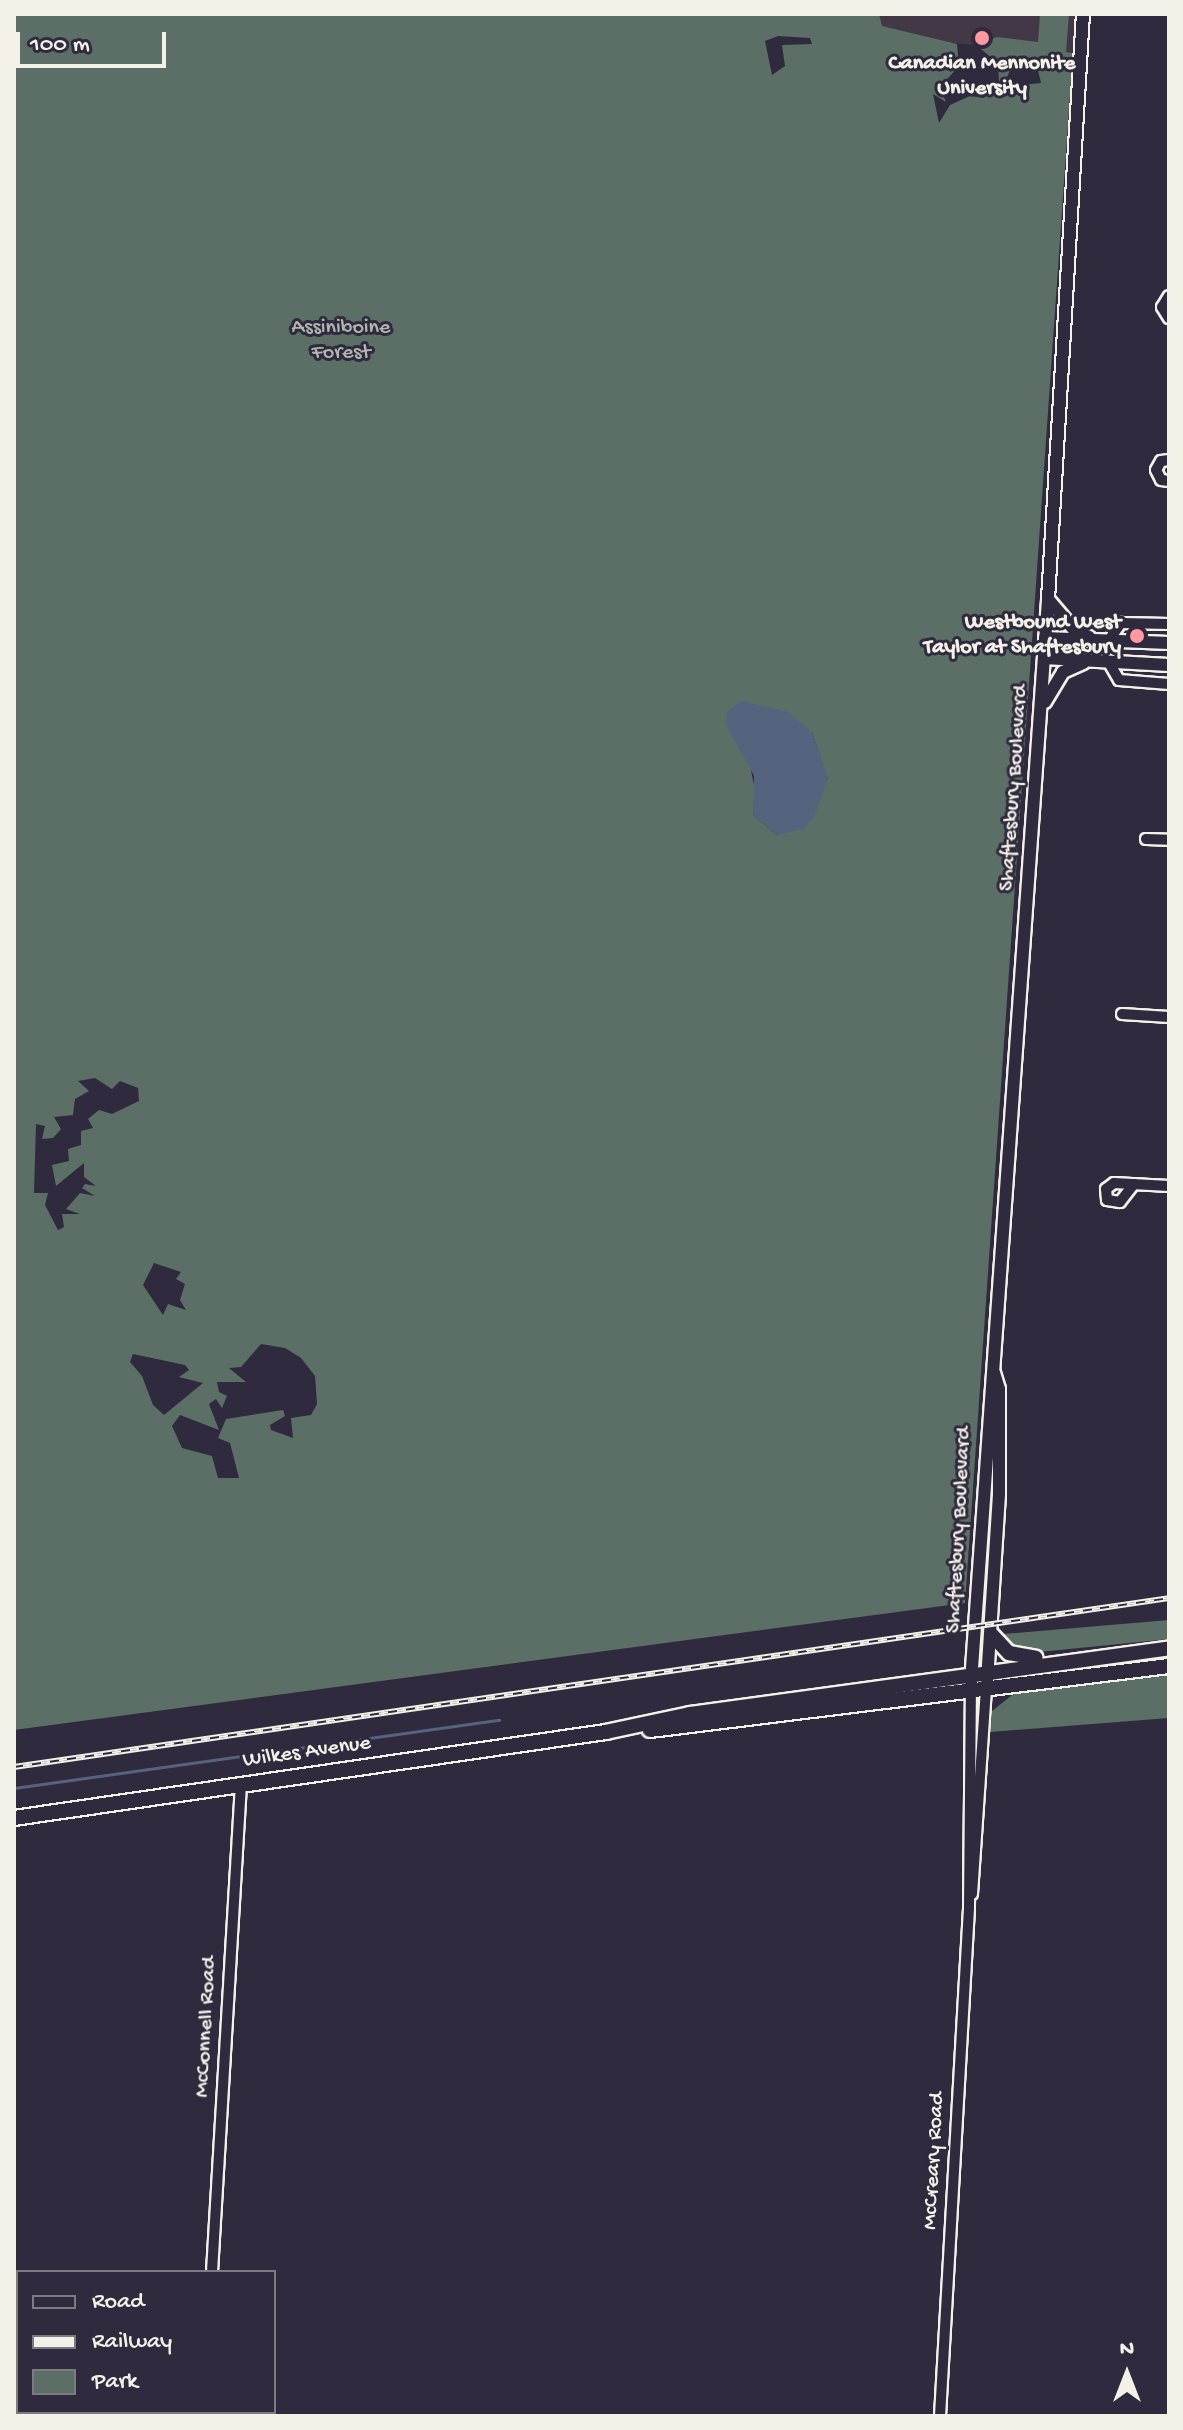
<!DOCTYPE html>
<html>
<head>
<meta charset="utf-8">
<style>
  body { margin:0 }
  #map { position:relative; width:1183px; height:2430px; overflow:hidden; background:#2f2a3d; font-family:"Gochi Hand",sans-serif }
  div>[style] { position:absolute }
  .built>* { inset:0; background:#423846 }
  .green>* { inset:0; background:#5c6f67 }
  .water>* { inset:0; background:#56637e }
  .stream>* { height:3px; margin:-1.5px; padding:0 1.5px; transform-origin:1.5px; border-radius:1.5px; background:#56637e }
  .roads { filter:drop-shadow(2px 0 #f4f1e8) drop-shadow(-2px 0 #f4f1e8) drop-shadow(0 2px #f4f1e8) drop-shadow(0 -2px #f4f1e8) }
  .minor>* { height:10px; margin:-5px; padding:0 5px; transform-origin:5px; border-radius:5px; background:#2f2a3d }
  .tertiary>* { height:12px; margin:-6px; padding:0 6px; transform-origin:6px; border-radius:6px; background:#2f2a3d }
  .secondary>* { height:14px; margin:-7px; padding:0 7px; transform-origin:7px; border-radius:7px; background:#2f2a3d }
  .rail>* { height:6px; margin-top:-3px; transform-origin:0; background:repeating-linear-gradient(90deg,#2f2a3d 0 9px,#f4f1e8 0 18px); box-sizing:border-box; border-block:2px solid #f4f1e8 }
  .dots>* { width:22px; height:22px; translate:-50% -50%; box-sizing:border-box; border:4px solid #2f2a3d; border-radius:50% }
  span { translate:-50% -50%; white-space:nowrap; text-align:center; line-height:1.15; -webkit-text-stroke:6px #2f2a3d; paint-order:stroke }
  .poi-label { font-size:22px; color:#f4f1e8; font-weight:700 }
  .right { translate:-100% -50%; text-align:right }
  .park-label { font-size:22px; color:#b0b6ae }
  .street-label { font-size:22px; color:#f4f1e8 }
  .frame { position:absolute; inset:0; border:16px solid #f4f1e8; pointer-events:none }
  .legend { position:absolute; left:16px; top:2270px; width:260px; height:144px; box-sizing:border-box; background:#2f2a3d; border:2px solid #7e7a81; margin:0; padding:10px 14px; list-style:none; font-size:24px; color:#f4f1e8 }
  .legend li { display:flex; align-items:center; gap:16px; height:40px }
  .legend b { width:40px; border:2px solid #7e7a81 }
  .north { position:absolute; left:1087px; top:2334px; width:80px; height:80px; -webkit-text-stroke:6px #2f2a3d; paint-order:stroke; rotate:0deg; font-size:22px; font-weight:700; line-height:32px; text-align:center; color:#f4f1e8 }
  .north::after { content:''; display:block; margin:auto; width:28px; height:36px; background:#f4f1e8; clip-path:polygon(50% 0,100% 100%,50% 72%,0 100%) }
  .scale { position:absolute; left:16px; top:32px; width:150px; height:36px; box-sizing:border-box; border:4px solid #f4f1e8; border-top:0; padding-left:10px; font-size:24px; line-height:28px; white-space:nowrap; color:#f4f1e8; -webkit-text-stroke:6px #2f2a3d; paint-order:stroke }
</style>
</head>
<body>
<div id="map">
  <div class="built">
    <div style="clip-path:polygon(825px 14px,1076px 14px,1073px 53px,825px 33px)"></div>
  </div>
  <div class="green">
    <div style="clip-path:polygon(evenodd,14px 14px,879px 14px,882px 26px,957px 44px,959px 66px,940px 87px,946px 102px,933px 94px,939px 123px,950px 105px,970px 96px,984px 98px,993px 82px,999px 82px,998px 63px,976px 45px,997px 37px,1038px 42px,1040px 14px,1069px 14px,1066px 52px,1073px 53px,965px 1603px,14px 1730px,14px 14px,778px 36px,810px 38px,812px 44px,782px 45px,785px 66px,772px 75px,765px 41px,778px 36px,14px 14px,1014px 61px,1036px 62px,1041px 83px,1011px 86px,1007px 77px,1014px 61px,14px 14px,812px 732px,828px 779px,777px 835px,753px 815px,757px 799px,750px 766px,812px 732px,14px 14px,95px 1078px,112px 1089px,120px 1081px,138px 1088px,139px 1101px,112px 1114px,99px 1110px,88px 1119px,93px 1128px,81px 1131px,81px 1145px,68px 1149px,69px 1161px,52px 1165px,56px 1186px,84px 1163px,84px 1177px,96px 1186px,85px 1184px,82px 1188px,95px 1196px,80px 1193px,66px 1209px,80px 1214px,62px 1214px,64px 1227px,58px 1230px,45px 1205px,48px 1193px,34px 1193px,36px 1124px,45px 1126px,42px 1139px,53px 1138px,61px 1129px,54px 1117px,73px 1115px,75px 1099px,89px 1091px,78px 1081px,95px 1078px,14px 14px,154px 1263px,181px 1272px,176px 1279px,185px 1284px,180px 1300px,186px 1310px,168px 1304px,163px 1315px,143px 1285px,154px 1263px,14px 14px,261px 1344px,285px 1348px,301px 1358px,315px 1376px,317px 1404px,311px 1415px,291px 1418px,293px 1438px,271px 1430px,270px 1425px,285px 1416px,283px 1410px,226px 1419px,218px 1438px,230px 1443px,239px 1478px,218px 1478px,212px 1456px,182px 1448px,172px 1426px,180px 1415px,219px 1430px,209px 1404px,216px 1399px,222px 1408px,227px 1396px,219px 1392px,217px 1382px,246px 1382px,229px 1368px,241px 1367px,261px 1344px,14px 14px,133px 1354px,185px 1365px,189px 1370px,179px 1377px,203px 1383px,164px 1415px,153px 1405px,142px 1376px,130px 1362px,133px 1354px)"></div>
    <div style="clip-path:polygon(1169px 1620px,1169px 1639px,1029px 1653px,1017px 1650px,1004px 1634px)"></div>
    <div style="clip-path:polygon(1169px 1674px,1169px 1718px,990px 1732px,992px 1711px,1016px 1692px)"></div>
  </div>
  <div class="water">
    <div style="clip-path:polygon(742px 701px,788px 712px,812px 732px,828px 778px,814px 817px,803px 829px,777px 835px,753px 815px,754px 776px,726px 724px,727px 711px)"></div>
  </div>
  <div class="stream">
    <div style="left:14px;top:1788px;width:490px;rotate:-8deg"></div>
  </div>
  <div class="roads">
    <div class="minor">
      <div style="left:1169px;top:296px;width:13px;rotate:122deg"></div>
      <div style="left:1162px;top:307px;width:13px;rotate:58deg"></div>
      <div style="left:1169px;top:460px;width:8px;rotate:173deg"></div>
      <div style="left:1161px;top:461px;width:10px;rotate:119deg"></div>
      <div style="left:1156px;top:470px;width:11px;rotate:63deg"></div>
      <div style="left:1161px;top:480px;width:8px;rotate:7deg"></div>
      <div style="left:1109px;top:640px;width:21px;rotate:-55deg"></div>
      <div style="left:1121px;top:623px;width:48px;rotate:1.2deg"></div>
      <div style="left:1108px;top:661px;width:22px;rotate:60deg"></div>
      <div style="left:1119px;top:680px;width:50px;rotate:4.6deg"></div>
      <div style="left:1146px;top:839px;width:23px;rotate:2deg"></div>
      <div style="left:1122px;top:1014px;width:47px;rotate:3.7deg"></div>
      <div style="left:1134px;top:1184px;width:23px;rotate:128deg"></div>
      <div style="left:1120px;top:1202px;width:13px;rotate:-171deg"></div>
      <div style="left:1107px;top:1200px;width:11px;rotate:-95deg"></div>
      <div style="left:1106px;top:1189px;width:10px;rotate:-37deg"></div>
      <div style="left:1114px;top:1183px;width:55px;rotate:3.1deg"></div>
      <div style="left:972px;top:1894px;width:206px;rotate:-86.1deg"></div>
      <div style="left:212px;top:2272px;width:488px;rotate:-86.6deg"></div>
      <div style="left:203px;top:2416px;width:4px;rotate:-76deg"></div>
      <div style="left:940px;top:2416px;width:509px;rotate:-86.73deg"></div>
      <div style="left:969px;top:1908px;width:218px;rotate:-89.5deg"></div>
    </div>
    <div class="tertiary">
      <div style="left:1048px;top:599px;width:42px;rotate:49.8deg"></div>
      <div style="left:1075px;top:631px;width:15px;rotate:23deg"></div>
      <div style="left:1045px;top:638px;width:124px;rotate:2.3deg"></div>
      <div style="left:1044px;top:658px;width:125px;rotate:3.2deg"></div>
      <div style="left:1045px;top:702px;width:35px;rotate:-59deg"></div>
      <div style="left:1063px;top:672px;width:22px;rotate:-24deg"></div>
      <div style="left:987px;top:1680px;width:186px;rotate:-86.3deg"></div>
      <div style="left:999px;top:1494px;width:105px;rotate:-90deg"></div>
      <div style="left:999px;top:1389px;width:17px;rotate:-107deg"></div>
      <div style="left:971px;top:1682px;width:1086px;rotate:-85.93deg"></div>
      <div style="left:1048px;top:599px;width:586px;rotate:-86.58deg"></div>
    </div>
    <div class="secondary">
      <div style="left:992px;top:1635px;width:25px;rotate:47deg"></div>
      <div style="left:1009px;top:1653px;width:27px;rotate:10deg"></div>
      <div style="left:650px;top:1730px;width:523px;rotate:-7.03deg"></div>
      <div style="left:14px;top:1818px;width:598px;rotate:-8.27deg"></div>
      <div style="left:606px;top:1732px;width:86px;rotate:-12.1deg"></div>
      <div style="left:690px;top:1714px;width:484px;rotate:-7.8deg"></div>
    </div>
  </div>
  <div class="rail">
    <div style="left:14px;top:1767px;width:1167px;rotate:-8.32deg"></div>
  </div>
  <div class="dots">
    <div style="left:982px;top:38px;background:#ff9aa2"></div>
    <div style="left:1137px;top:636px;background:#ff9aa2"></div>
  </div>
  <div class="poi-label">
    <span style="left:982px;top:77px">Canadian Mennonite<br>University</span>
    <span class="right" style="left:1121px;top:636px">Westbound West<br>Taylor at Shaftesbury</span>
  </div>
  <div class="park-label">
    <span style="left:341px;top:341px">Assiniboine<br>Forest</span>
  </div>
  <div class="street-label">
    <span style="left:1015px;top:788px;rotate:-86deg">Shaftesbury Boulevard</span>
    <span style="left:960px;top:1530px;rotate:-87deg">Shaftesbury Boulevard</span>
    <span style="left:307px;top:1753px;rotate:-8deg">Wilkes Avenue</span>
    <span style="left:207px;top:2027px;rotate:-87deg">McConnell Road</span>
    <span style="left:935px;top:2161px;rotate:-87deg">McCreary Road</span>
  </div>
  <div class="frame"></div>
  <ul class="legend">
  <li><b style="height:10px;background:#2f2a3d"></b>Road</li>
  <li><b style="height:10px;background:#f4f1e8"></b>Railway</li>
  <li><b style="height:22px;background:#5c6f67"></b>Park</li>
  </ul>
  <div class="north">N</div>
  <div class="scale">100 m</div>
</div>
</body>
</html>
